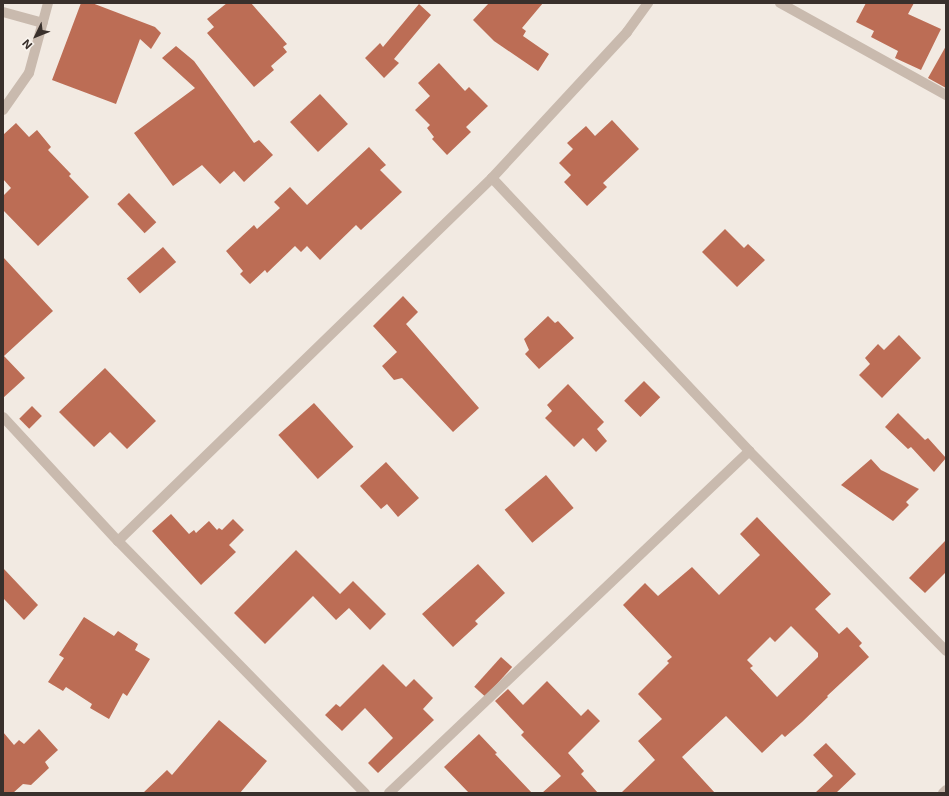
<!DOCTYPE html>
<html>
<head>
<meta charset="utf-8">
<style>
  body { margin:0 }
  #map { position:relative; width:949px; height:796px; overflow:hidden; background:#f2eae2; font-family:Inter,sans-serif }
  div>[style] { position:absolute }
  .building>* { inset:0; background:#bc6d55; transform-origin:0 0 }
  .minor>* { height:10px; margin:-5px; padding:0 5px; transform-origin:5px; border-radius:5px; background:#c9baae }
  span { translate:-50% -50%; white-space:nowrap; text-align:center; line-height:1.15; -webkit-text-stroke:3px #f9f4ee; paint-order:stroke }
  .frame { position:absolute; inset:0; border:4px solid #39302c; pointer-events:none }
  .north { position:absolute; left:16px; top:16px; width:40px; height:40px; -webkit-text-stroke:3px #f9f4ee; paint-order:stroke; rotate:227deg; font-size:11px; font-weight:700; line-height:16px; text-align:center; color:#39302c }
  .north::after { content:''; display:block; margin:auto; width:14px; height:18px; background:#39302c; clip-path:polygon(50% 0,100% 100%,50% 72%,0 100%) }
</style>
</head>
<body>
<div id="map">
  <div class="building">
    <div style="clip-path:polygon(81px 3px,92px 3px,155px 27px,161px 33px,151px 49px,140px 39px,116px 104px,52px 80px)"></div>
    <div style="clip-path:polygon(227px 3px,251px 3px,287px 44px,283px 47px,287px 52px,271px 66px,274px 70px,254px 87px,207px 33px,214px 27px,207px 19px)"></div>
    <div style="clip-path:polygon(489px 3px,543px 3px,522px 28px,526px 31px,523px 36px,549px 54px,538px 71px,494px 41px,473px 20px)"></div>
    <div style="clip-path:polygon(866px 3px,914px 3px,908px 14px,941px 29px,921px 70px,895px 58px,898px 51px,871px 37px,874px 31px,856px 22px)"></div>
    <div style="clip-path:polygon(419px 4px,431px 15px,394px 59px,399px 63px,384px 78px,365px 58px,380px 43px,383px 47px)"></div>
    <div style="clip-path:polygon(176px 46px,194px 61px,254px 143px,259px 140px,273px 155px,244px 182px,234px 171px,220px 184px,202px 165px,173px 186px,134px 133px,195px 88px,162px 58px)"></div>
    <div style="clip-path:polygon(946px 46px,946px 88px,928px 78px)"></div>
    <div style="clip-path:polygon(439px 63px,465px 91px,469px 87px,488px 106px,466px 127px,471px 132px,447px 155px,432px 139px,434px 137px,427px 128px,430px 125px,415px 110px,430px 96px,418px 83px)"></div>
    <div style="left:320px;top:94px;width:41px;height:41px;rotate:47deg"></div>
    <div style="clip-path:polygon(612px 120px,639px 149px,603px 183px,607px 187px,587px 206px,564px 182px,571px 175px,559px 163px,573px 149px,567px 143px,586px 126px,595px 136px)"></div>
    <div style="clip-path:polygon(16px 123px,29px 137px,37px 130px,51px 147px,48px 150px,71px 174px,69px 176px,89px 197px,38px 246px,3px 210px,3px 196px,11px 188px,3px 179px,3px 135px)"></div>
    <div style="clip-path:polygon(369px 147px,386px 165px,380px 170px,402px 192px,361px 230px,356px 225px,320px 260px,307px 246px,301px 252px,295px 246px,267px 273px,265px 270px,250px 284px,240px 274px,243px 271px,226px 251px,254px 225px,257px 229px,280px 208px,274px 202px,290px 187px,307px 205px)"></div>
    <div style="left:129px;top:193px;width:40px;height:16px;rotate:47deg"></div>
    <div style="clip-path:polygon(725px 229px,744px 248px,748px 244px,765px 260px,737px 287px,702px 252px)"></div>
    <div style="left:163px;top:247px;width:20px;height:48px;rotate:49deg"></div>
    <div style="clip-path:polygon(3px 257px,53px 311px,4px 356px,25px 378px,3px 398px)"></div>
    <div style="clip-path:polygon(403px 296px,418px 312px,406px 324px,479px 408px,453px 432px,402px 378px,394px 380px,382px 366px,397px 352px,373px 326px)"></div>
    <div style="clip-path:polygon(548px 316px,555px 323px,558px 321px,574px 338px,539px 369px,525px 354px,529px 350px,524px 339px)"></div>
    <div style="clip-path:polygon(899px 335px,921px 358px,882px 398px,859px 375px,870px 364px,865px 358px,878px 344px,884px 350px)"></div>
    <div style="clip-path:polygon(105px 368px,156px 421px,127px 449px,110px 432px,94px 447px,59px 412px)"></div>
    <div style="left:644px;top:381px;width:23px;height:28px;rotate:45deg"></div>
    <div style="clip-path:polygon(568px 384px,604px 422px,597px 429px,607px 441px,596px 452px,583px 438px,574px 447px,545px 418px,552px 411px,547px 405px)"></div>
    <div style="left:314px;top:403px;width:59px;height:48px;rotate:48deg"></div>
    <div style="left:32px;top:406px;width:14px;height:18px;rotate:45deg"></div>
    <div style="clip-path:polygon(898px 413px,925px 440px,928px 438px,946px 458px,934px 472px,911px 447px,908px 449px,885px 427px)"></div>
    <div style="clip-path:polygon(871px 459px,881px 470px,919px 489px,906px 502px,909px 505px,893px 521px,841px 485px)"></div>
    <div style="clip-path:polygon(386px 462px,419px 498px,398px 517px,387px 504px,381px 509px,360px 486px)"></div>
    <div style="left:546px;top:475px;width:43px;height:54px;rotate:50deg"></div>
    <div style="clip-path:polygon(171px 514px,189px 534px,194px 530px,196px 533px,209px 521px,217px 530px,219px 528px,222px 530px,233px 519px,244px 530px,229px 545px,236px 552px,201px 585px,152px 531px)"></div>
    <div style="clip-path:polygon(evenodd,757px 517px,831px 594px,815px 609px,839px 634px,847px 627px,862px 643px,859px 646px,869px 657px,827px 696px,828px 697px,802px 722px,785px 737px,782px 734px,762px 753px,726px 716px,682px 757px,715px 793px,621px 793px,655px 760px,638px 741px,662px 719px,638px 694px,669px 663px,667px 661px,672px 657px,623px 605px,645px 583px,658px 596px,692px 567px,719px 595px,760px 555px,740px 534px,757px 517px,791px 626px,818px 653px,818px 657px,777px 697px,750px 668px,753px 666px,747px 660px,770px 637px,775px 642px,791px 626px)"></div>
    <div style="clip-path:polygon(946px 540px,946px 572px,925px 593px,909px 578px)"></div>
    <div style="clip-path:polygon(296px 550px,340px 594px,353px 581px,386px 614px,370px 630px,349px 608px,336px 620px,313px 596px,265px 644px,234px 613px)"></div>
    <div style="clip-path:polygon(478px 564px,505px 593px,475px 621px,478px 624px,453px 647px,422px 614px)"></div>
    <div style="clip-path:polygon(3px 568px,38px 605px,24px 620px,3px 598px)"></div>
    <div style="clip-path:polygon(84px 617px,114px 636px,118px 631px,138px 644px,135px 650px,150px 659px,127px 696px,123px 693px,109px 719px,90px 708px,92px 704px,66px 687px,63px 691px,48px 682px,64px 658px,59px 655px)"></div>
    <div style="left:501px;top:657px;width:15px;height:40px;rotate:42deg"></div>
    <div style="clip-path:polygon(383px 664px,406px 687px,414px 679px,433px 698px,423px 709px,434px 720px,378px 773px,368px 763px,393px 738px,365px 708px,342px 731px,325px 715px,336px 704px,340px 707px)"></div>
    <div style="clip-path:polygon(547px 681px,581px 716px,588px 709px,600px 721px,568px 753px,584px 771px,581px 774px,598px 793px,542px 793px,561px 776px,521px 735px,524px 732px,495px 701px,508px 689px,523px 705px)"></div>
    <div style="clip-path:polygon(219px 720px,267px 761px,240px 793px,143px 793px,167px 770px,172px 775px)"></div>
    <div style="clip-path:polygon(39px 729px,58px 750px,45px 762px,49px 768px,31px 785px,23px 784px,13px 793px,3px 793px,3px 732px,14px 745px,19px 740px,24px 744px)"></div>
    <div style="clip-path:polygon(479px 734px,497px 753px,495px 754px,532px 793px,469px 793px,444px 767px)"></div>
    <div style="clip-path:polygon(826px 743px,856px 774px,836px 793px,815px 793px,833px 776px,813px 755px)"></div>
  </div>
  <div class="minor">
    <div style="left:780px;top:3px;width:190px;rotate:29deg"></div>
    <div style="left:3px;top:12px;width:41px;rotate:15.4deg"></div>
    <div style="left:3px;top:110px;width:45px;rotate:-54.9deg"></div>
    <div style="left:29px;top:73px;width:73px;rotate:-74.8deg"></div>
    <div style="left:492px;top:178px;width:375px;rotate:46.7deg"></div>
    <div style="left:749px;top:451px;width:281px;rotate:45.4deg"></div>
    <div style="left:3px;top:417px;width:169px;rotate:47.2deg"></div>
    <div style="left:118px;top:541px;width:353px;rotate:45.6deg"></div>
    <div style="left:118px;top:541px;width:521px;rotate:-44.14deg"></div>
    <div style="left:492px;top:178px;width:199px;rotate:-47.2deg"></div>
    <div style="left:627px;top:32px;width:36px;rotate:-54deg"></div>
    <div style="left:389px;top:793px;width:497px;rotate:-43.5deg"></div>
    <div style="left:943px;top:793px;width:4px;rotate:-45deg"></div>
  </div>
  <div class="frame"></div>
  <div class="north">N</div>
</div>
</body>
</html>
